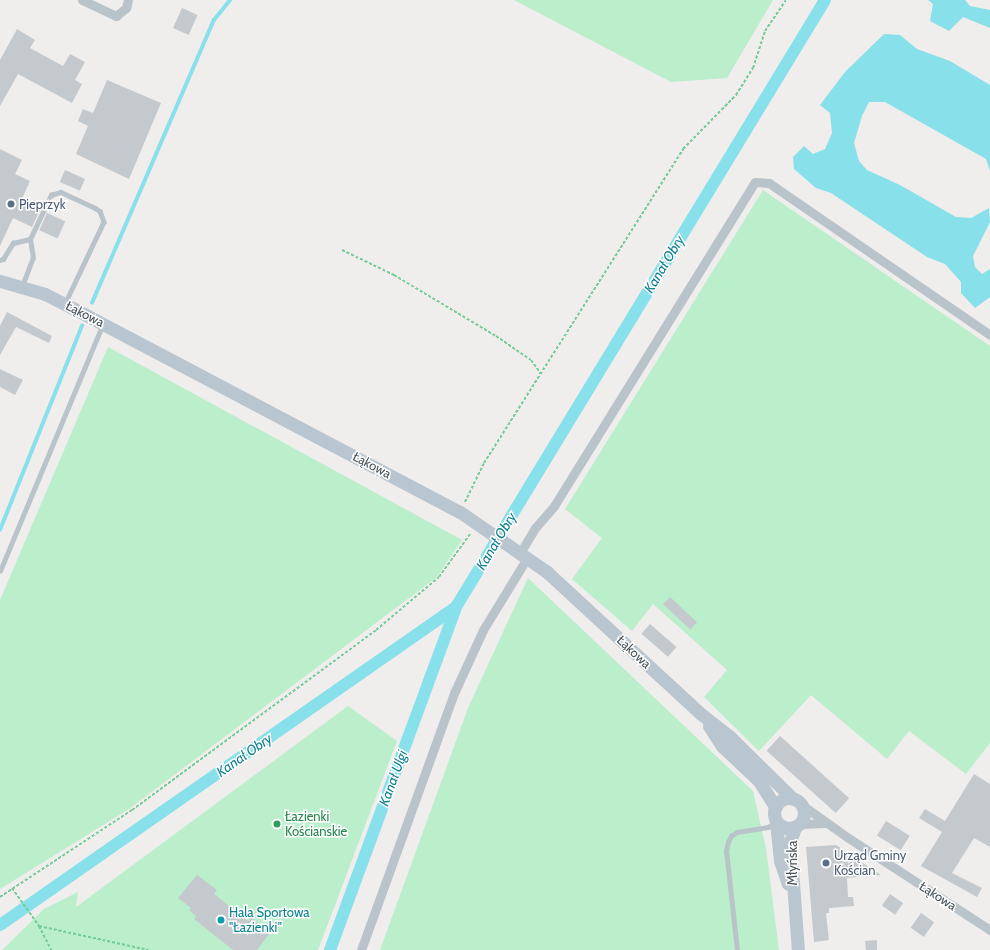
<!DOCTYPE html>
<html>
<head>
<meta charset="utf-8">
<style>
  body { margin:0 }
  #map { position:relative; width:990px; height:950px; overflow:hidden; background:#f0eded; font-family:Cabin,sans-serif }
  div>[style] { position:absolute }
  .green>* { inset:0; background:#bbeeca }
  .water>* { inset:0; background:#88e0eb }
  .stream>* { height:3.5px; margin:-1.75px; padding:0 1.75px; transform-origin:1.75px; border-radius:1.75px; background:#88e0eb }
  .canal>* { height:12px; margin:-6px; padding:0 6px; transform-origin:6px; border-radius:6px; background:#88e0eb }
  .building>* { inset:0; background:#c4c9cd; transform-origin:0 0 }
  .path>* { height:2px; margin-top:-1px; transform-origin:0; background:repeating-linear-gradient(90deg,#74cc97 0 3px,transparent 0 5px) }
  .lane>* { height:4.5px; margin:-2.25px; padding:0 2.25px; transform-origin:2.25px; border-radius:2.25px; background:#b9c3ca }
  .street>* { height:9px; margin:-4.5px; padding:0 4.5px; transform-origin:4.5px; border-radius:4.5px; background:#b9c3ca }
  .secondary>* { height:13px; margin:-6.5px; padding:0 6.5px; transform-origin:6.5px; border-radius:6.5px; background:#b9c6cf }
  .secondary>.ring { margin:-6.5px; padding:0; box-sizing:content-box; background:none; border:13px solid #b9c6cf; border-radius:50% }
  .dots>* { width:11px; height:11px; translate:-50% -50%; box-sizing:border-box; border:2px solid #fff; border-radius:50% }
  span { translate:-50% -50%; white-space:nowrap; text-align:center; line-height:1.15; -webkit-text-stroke:3px #fff; paint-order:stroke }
  .service-label { font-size:13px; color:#4e5e75 }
  .left { translate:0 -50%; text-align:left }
  .street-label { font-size:13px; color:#46535a }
  .leisure-label { font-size:13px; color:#27864d }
  .culture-label { font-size:13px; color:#0d838f }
  .water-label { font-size:14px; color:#0e8190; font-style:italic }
</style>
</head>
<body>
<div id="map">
  <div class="green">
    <div style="clip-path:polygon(514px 0,773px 0,727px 78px,671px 82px)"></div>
    <div style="clip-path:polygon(763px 190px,990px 346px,990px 743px,966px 774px,909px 731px,887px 759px,811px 695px,759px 751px,704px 697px,727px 670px,653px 604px,632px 631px,572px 579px,602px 538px,565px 509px)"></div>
    <div style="clip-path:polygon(108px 347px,462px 540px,437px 577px,129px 809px,0 889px,0 600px)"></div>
    <div style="clip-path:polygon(528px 578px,753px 791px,766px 848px,779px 950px,380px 950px,468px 708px)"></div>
    <div style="clip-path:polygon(348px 706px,397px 741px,318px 950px,2px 950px,44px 909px,78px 892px,76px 907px)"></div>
  </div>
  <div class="water">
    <div style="clip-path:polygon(928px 0,965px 0,970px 6px,990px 10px,990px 28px,963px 17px,949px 31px,930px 21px,933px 4px)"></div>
    <div style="clip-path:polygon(884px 34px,900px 35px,917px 49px,950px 61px,990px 85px,990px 171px,986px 159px,885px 102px,869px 102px,862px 116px,854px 143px,859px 161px,867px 170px,900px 185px,956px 217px,971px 218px,989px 208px,990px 222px,973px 256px,975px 267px,982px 274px,990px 269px,990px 297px,975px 308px,961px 293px,961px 282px,945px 264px,927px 257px,831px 193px,816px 188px,794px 169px,793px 157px,804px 146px,813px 154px,825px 149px,832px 133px,830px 113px,820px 105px,845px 72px)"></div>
  </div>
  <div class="stream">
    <div style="left:92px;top:303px;width:308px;rotate:-66.7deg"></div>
    <div style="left:214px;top:20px;width:26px;rotate:-51deg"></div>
    <div style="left:0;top:530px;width:220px;rotate:-68.1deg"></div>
  </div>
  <div class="canal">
    <div style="left:0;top:925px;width:556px;rotate:-34.89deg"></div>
    <div style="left:456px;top:607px;width:710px;rotate:-58.7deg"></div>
    <div style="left:330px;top:950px;width:365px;rotate:-69.8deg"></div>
  </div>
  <div class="building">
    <div style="left:182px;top:8px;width:17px;height:22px;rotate:24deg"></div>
    <div style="clip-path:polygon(17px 29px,35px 40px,30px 48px,63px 66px,70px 54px,85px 62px,75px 80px,82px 84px,72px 103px,18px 74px,0 106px,0 60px)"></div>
    <div style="clip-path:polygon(107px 80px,161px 103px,129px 179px,76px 154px,88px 126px,78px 121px,83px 109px,93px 113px)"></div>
    <div style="clip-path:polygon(0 149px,22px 160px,15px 174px,30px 181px,21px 201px,40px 210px,32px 227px,13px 218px,0 246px)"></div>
    <div style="left:65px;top:170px;width:22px;height:13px;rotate:24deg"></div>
    <div style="left:47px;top:213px;width:20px;height:19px;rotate:24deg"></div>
    <div style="clip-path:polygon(7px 312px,52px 336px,49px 343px,16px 327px,0 355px,0 326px)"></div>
    <div style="clip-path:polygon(0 369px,23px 380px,15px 395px,0 387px)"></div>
    <div style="left:670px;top:597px;width:37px;height:10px;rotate:43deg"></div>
    <div style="left:650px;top:624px;width:35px;height:13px;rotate:41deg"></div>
    <div style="left:780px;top:736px;width:93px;height:20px;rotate:42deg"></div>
    <div style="clip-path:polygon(974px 774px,990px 784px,990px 847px,974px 838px,952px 873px,982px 888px,977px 897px,921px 866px,942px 832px,919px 818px,925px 809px,945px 821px)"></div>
    <div style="left:886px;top:821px;width:28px;height:17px;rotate:32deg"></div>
    <div style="clip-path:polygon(836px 845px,881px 875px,847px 878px,848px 897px,853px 897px,854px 906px,829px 908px,829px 913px,826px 913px,829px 940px,814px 942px,806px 847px)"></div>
    <div style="clip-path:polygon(197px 875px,217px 890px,214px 894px,248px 921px,251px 917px,270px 933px,257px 950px,233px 950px,194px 919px,196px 916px,189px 910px,191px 908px,178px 898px)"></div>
    <div style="left:890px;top:894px;width:16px;height:14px;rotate:35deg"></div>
    <div style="left:921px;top:913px;width:16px;height:18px;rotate:35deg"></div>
    <div style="clip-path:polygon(877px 940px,877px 950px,866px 950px,865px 941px)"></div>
  </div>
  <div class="path">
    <div style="left:342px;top:250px;width:58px;rotate:25.7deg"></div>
    <div style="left:394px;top:275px;width:119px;rotate:30.9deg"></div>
    <div style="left:496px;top:336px;width:42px;rotate:34.4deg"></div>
    <div style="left:531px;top:360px;width:17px;rotate:54deg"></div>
    <div style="left:465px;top:502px;width:43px;rotate:-64deg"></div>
    <div style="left:484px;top:463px;width:372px;rotate:-57.6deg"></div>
    <div style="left:683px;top:149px;width:76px;rotate:-45.5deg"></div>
    <div style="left:736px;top:95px;width:32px;rotate:-58deg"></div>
    <div style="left:753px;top:68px;width:39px;rotate:-72deg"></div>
    <div style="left:765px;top:31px;width:37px;rotate:-56deg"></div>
    <div style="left:12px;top:888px;width:47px;rotate:54.6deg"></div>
    <div style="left:39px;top:926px;width:112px;rotate:12.4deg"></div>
    <div style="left:0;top:897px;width:158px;rotate:-33.4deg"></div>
    <div style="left:132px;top:810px;width:303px;rotate:-36.4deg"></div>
    <div style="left:376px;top:630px;width:82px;rotate:-40.1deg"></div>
    <div style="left:439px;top:577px;width:53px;rotate:-54.2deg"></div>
    <div style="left:39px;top:926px;width:27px;rotate:63deg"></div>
  </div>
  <div class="lane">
    <div style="left:0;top:260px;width:3px;rotate:-18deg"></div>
    <div style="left:3px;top:259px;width:19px;rotate:-58deg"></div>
    <div style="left:13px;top:243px;width:17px;rotate:-13deg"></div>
    <div style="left:22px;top:286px;width:30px;rotate:-69deg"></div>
    <div style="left:33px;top:258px;width:19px;rotate:-99deg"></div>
    <div style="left:30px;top:239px;width:49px;rotate:-64.5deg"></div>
    <div style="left:51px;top:195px;width:10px;rotate:-17deg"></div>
    <div style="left:61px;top:192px;width:38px;rotate:25deg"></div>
    <div style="left:95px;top:208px;width:6px;rotate:31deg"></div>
    <div style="left:100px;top:211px;width:12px;rotate:70deg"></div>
    <div style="left:104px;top:222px;width:89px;rotate:115.4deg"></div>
    <div style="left:0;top:571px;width:268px;rotate:-67.4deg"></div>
    <div style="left:737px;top:950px;width:100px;rotate:-96.3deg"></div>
    <div style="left:726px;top:851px;width:9px;rotate:-77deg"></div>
    <div style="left:728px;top:842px;width:7px;rotate:-63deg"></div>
    <div style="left:731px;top:836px;width:7px;rotate:-34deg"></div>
    <div style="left:737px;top:832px;width:31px;rotate:-9deg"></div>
    <div style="left:768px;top:827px;width:8px;rotate:-30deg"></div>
  </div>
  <div class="street">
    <div style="left:82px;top:0;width:38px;rotate:25deg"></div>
    <div style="left:116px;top:16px;width:13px;rotate:-39deg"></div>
    <div style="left:126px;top:8px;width:8px;rotate:-76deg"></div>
    <div style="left:520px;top:553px;width:29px;rotate:-59deg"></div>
    <div style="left:535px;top:528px;width:29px;rotate:-49deg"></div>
    <div style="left:554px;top:506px;width:381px;rotate:-58.2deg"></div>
    <div style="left:755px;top:182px;width:14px;rotate:4deg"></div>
    <div style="left:769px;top:183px;width:268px;rotate:34.5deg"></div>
    <div style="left:802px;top:805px;width:55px;rotate:35.4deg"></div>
    <div style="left:847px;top:837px;width:171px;rotate:33deg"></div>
    <div style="left:800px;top:824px;width:25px;rotate:-2deg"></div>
    <div style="left:361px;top:950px;width:276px;rotate:-70.1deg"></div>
    <div style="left:455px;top:691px;width:67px;rotate:-65.3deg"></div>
    <div style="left:483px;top:630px;width:84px;rotate:-58.6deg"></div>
  </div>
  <div class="secondary">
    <div style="left:0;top:281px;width:47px;rotate:16.1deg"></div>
    <div style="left:45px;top:294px;width:22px;rotate:27deg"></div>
    <div style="left:65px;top:304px;width:446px;rotate:27.8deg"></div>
    <div style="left:460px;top:512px;width:106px;rotate:34.6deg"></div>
    <div style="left:547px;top:572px;width:209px;rotate:42.7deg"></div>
    <div style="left:701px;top:714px;width:37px;rotate:38deg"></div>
    <div style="left:730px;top:737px;width:88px;rotate:44.5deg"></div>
    <div style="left:709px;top:726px;width:24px;rotate:57deg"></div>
    <div style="left:722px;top:746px;width:51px;rotate:43.4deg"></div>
    <div style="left:759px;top:781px;width:31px;rotate:58deg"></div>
    <div class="ring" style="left:774px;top:798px;width:17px;height:17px"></div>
    <div style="left:776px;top:822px;width:39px;rotate:84deg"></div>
    <div style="left:780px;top:861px;width:24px;rotate:71deg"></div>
    <div style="left:795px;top:827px;width:16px;rotate:108deg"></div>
    <div style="left:790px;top:842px;width:108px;rotate:85.8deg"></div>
  </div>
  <div class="dots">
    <div style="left:11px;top:204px;background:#5c6f8a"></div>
    <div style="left:277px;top:824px;background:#2e9e5b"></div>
    <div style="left:826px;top:863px;background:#5c6f8a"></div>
    <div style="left:221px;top:920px;background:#0f9aa8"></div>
  </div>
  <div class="service-label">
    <span class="left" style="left:19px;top:204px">Pieprzyk</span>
    <span class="left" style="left:834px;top:863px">Urząd Gminy<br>Kościan</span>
  </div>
  <div class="street-label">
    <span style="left:85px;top:314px;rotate:27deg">Łąkowa</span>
    <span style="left:372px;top:465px;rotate:28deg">Łąkowa</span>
    <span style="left:634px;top:652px;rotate:43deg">Łąkowa</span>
    <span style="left:792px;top:863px;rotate:-90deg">Młyńska</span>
    <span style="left:938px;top:896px;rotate:33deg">Łąkowa</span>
  </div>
  <div class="leisure-label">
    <span class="left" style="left:285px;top:824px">Łazienki<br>Kościanskie</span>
  </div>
  <div class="culture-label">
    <span class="left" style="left:229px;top:920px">Hala Sportowa<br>"Łazienki"</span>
  </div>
  <div class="water-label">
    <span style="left:664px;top:264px;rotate:-59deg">Kanał Obry</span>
    <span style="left:496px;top:541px;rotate:-59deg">Kanał Obry</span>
    <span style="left:244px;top:755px;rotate:-35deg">Kanał Obry</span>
    <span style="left:393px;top:778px;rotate:-70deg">Kanał Ulgi</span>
  </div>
</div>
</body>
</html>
